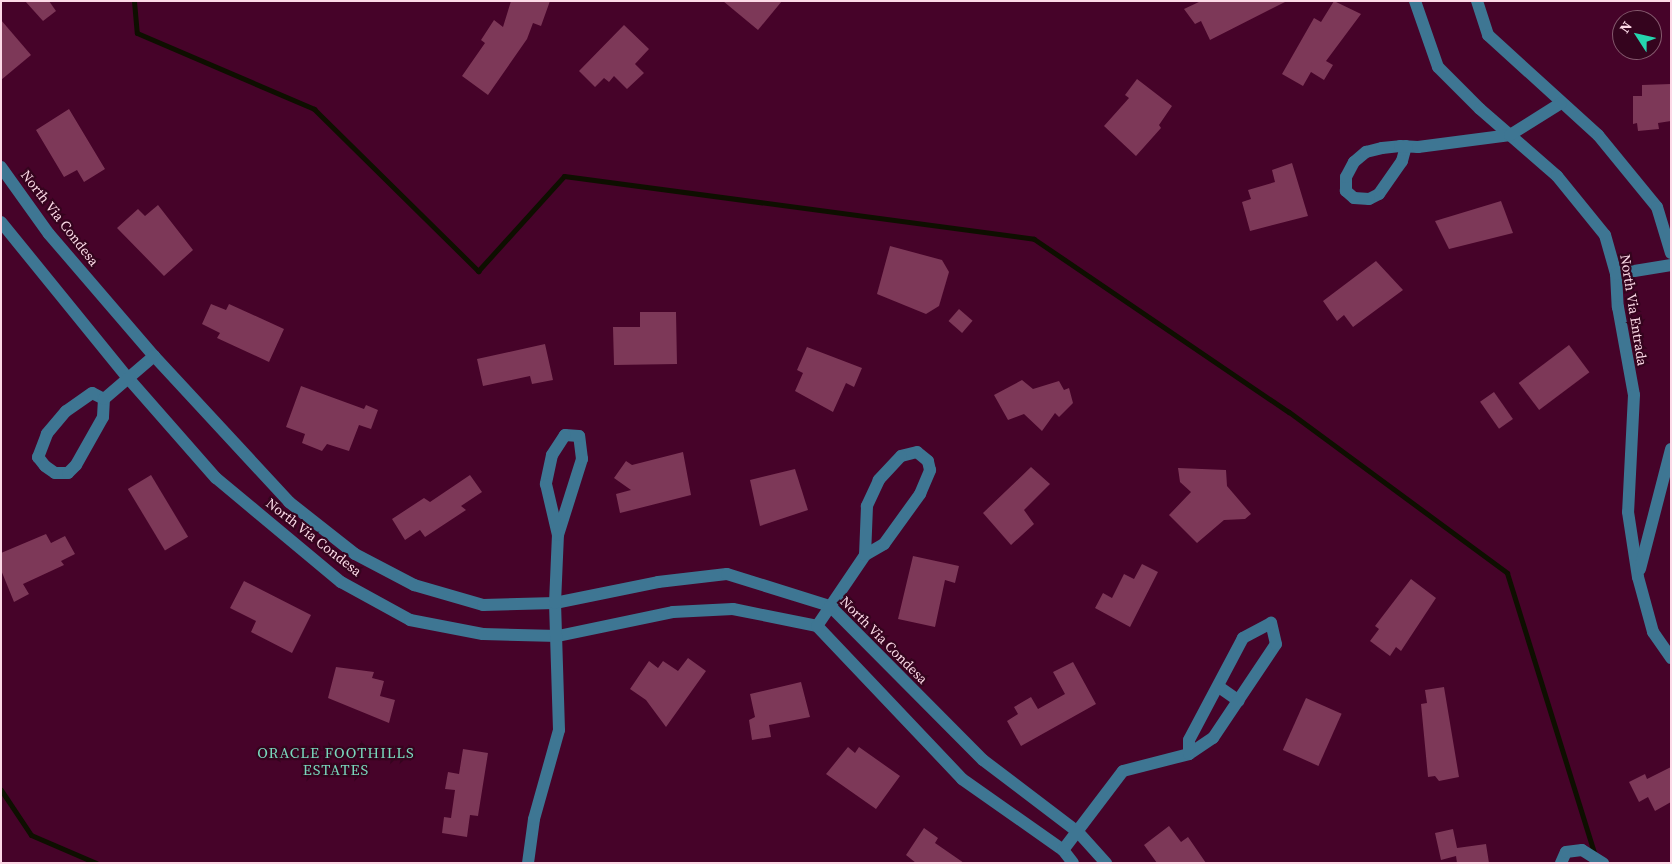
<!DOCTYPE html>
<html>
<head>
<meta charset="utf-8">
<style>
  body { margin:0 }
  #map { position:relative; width:1672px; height:864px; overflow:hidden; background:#460329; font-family:"Source Serif 4",serif }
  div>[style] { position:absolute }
  .stream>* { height:5px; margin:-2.5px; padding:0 2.5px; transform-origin:2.5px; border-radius:2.5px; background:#0e0f00 }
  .building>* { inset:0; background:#7d3858; transform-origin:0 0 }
  .minor>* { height:12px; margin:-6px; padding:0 6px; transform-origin:6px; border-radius:6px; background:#3e7693 }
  span { translate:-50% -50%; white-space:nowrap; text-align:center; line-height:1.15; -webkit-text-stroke:4.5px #35041e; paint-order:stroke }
  .street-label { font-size:14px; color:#fcdae7 }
  .neighbourhood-label { font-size:15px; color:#79d8bc; letter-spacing:1px }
  .frame { position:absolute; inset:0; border:2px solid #fcdae7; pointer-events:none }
  .north { position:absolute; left:1612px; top:10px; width:50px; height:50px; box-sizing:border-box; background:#35041e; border:1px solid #855a6e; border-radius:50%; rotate:305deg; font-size:14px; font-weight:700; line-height:20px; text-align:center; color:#fcdae7 }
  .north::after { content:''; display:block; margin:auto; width:18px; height:22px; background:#25d5ae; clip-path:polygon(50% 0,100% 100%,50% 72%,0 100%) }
</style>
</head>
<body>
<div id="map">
  <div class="stream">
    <div style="left:134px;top:1px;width:32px;rotate:85deg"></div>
    <div style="left:137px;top:33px;width:193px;rotate:23.2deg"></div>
    <div style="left:314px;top:109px;width:231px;rotate:44.6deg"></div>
    <div style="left:478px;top:271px;width:128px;rotate:-47.8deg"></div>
    <div style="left:564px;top:176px;width:474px;rotate:7.6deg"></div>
    <div style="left:1034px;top:239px;width:308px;rotate:34.2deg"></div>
    <div style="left:1289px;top:412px;width:271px;rotate:36.4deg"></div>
    <div style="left:1507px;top:573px;width:295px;rotate:72.7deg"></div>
    <div style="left:1px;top:790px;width:54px;rotate:56.3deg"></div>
    <div style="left:31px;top:835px;width:71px;rotate:23.3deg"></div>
  </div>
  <div class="building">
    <div style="clip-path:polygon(25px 1px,49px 1px,56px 11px,43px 21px)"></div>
    <div style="clip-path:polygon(511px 1px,550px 1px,541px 26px,533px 23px,527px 39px,488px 95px,462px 76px,485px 43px,481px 40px,494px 20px,503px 27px)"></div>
    <div style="clip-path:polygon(723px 1px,782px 1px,758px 30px)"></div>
    <div style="clip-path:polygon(1201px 1px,1287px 1px,1210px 40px,1201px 21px,1195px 24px,1184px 9px)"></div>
    <div style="clip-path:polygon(1334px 1px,1361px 14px,1326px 61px,1333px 65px,1324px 80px,1311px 72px,1303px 86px,1282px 74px,1314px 18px,1321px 22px)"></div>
    <div style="clip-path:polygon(1px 20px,31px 55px,1px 80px)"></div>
    <div style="clip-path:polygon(624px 25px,649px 49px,635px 64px,644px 73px,627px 89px,614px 76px,609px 82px,604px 78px,595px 87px,579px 71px)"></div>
    <div style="clip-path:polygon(1137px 79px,1172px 106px,1159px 125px,1161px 128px,1136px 156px,1104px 126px,1129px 98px,1125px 95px)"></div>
    <div style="clip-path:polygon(1671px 84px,1671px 121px,1658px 123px,1659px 129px,1638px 131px,1637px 123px,1633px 124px,1633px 96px,1642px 96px,1642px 85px)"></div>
    <div style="clip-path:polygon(69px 109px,105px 169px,84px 182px,77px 170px,64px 177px,36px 130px)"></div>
    <div style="clip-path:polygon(1292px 163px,1308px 216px,1250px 231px,1242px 202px,1251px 199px,1248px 190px,1275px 182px,1272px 170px)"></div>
    <div style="clip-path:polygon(1501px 201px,1513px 233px,1449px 249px,1435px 221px)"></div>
    <div style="clip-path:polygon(158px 205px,193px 250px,164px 276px,117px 228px,138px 209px,145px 216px)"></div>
    <div style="clip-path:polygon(890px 246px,942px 260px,949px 272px,939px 306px,926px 314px,877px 294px)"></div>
    <div style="clip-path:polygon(1376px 261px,1403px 290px,1353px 327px,1344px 315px,1337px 321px,1323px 301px)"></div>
    <div style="clip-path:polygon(211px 304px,226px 310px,229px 304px,284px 329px,269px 362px,217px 338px,220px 333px,202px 324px)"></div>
    <div style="left:959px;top:309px;width:18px;height:16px;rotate:41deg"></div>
    <div style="clip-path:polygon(640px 312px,676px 312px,677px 364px,614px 365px,613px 327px,640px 327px)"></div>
    <div style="clip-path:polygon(545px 344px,553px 380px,532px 384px,530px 376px,483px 386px,477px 359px)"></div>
    <div style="left:1569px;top:345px;width:34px;height:63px;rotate:53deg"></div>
    <div style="clip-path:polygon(807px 347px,862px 368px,854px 387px,846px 383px,833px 412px,795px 391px,803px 373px,797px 370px)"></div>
    <div style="clip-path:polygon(1022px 380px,1033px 389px,1059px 381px,1064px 390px,1069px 388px,1073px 403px,1059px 417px,1055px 413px,1042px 431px,1024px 414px,1008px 420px,994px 395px)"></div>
    <div style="clip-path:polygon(301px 386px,364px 409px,366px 405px,378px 410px,371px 429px,359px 425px,349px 451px,327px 444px,322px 451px,302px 443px,305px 434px,286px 427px)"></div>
    <div style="left:1494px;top:392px;width:33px;height:17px;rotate:55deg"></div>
    <div style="clip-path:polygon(683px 452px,691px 495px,620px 513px,616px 494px,631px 490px,614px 478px,626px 461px,632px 465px)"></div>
    <div style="clip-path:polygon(1031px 467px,1050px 484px,1024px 510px,1034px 524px,1011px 545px,983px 513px)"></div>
    <div style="clip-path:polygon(1178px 468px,1226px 470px,1227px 486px,1251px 514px,1245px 519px,1224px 520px,1197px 543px,1169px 515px,1191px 492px,1180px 482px)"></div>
    <div style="clip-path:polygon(795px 469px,808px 510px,760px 526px,750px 480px)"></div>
    <div style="left:151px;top:475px;width:72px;height:27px;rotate:59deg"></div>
    <div style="clip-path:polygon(470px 475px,482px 492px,461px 506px,466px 510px,425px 537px,420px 530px,405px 540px,392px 519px,424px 498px,430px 502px)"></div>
    <div style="clip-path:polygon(46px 534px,51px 543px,65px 536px,75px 554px,61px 561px,64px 565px,23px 584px,29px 594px,14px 602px,1px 570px,1px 553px)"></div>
    <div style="clip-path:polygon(913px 556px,959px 566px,955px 583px,945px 580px,935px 627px,898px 619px)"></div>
    <div style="clip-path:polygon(1142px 564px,1158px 572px,1130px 627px,1095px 608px,1103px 593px,1112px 598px,1124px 574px,1134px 579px)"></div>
    <div style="clip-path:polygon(1411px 579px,1436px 598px,1401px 651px,1396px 647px,1390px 656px,1370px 641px,1379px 629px,1375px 626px)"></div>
    <div style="clip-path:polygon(244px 581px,311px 615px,292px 653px,251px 632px,256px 621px,230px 608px)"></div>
    <div style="clip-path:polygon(688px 658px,706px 671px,666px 727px,646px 700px,630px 689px,649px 661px,658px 668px,663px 661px,678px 671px)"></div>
    <div style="clip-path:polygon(1073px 662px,1096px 704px,1021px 746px,1007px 721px,1018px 714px,1014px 707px,1031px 697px,1038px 709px,1065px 694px,1053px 672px)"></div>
    <div style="clip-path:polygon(336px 667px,374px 672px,372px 678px,384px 681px,380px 696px,395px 700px,389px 723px,328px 698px)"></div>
    <div style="clip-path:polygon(801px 682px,810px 717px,769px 725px,771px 737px,752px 740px,749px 720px,755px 717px,750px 694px)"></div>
    <div style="clip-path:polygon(1444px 687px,1459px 777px,1439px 781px,1435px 776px,1428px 777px,1421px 704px,1427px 703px,1425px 690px)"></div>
    <div style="left:1306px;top:698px;width:39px;height:57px;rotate:24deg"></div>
    <div style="clip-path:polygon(848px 747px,855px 753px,859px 747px,900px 776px,876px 809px,826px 774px)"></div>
    <div style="clip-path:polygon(463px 749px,488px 753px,478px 816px,470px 815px,467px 837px,442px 833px,444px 817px,451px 818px,455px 790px,445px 789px,448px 772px,459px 774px)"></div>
    <div style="clip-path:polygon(1671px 767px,1671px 802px,1655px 811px,1648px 797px,1639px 802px,1629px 782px,1645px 774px,1647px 779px)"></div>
    <div style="clip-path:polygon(1169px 826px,1181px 842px,1188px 837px,1206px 863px,1157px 863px,1144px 845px)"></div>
    <div style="clip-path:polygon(924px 828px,938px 838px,935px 843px,964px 863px,916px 863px,906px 855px)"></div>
    <div style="clip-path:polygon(1453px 829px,1457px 848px,1486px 844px,1489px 863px,1457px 863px,1456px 856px,1441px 860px,1435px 833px)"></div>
  </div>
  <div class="minor">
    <div style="left:1415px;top:1px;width:70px;rotate:70.8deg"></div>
    <div style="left:1438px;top:67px;width:59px;rotate:45deg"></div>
    <div style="left:1480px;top:109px;width:102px;rotate:41deg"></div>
    <div style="left:1557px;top:176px;width:76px;rotate:50.9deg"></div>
    <div style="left:1605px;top:235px;width:41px;rotate:74.2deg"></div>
    <div style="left:1616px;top:274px;width:33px;rotate:87deg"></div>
    <div style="left:1618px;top:307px;width:89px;rotate:79.7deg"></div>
    <div style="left:1634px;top:395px;width:117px;rotate:92.9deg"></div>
    <div style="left:1628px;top:512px;width:66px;rotate:81.3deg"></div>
    <div style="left:1638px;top:577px;width:57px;rotate:74.7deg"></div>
    <div style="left:1653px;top:632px;width:32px;rotate:55deg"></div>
    <div style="left:1477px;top:1px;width:36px;rotate:72deg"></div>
    <div style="left:1488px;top:35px;width:149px;rotate:42.3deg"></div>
    <div style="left:1598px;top:135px;width:93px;rotate:50.7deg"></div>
    <div style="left:1657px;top:207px;width:48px;rotate:73.1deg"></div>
    <div style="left:1406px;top:146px;width:16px;rotate:105deg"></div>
    <div style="left:1402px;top:161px;width:40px;rotate:124.9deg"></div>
    <div style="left:1379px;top:194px;width:11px;rotate:153deg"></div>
    <div style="left:1369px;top:199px;width:15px;rotate:-176deg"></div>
    <div style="left:1354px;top:198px;width:11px;rotate:-139deg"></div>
    <div style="left:1346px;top:191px;width:14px;rotate:-90deg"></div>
    <div style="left:1346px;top:177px;width:17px;rotate:-62deg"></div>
    <div style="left:1354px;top:162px;width:16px;rotate:-40deg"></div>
    <div style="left:1366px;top:152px;width:16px;rotate:-14deg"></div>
    <div style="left:1382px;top:148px;width:18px;rotate:-6deg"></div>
    <div style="left:1400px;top:146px;width:18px;rotate:3deg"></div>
    <div style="left:1418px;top:147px;width:93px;rotate:-7.4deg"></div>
    <div style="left:1510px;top:135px;width:60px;rotate:-32.1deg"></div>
    <div style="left:1px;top:167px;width:82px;rotate:54.4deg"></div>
    <div style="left:49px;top:234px;width:161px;rotate:49.3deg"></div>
    <div style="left:154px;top:356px;width:199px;rotate:47.2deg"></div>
    <div style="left:289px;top:502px;width:84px;rotate:38.2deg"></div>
    <div style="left:355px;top:554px;width:67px;rotate:27.7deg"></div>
    <div style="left:414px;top:585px;width:72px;rotate:16.2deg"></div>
    <div style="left:483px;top:605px;width:72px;rotate:-1.6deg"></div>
    <div style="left:555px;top:603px;width:105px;rotate:-11.5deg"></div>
    <div style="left:658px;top:582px;width:69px;rotate:-6.6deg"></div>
    <div style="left:727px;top:574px;width:108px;rotate:17.3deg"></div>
    <div style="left:830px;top:606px;width:217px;rotate:45.2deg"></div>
    <div style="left:983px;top:760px;width:119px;rotate:37.2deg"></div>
    <div style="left:1078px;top:832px;width:42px;rotate:47.9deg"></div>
    <div style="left:1px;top:222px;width:201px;rotate:50.9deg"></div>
    <div style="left:128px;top:378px;width:133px;rotate:48.7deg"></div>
    <div style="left:216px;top:478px;width:163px;rotate:39.8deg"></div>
    <div style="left:341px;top:582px;width:79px;rotate:28.8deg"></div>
    <div style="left:410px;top:620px;width:74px;rotate:10.9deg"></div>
    <div style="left:483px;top:634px;width:75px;rotate:1.5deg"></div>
    <div style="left:558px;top:636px;width:117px;rotate:-11.8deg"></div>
    <div style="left:673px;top:612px;width:60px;rotate:-2.9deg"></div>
    <div style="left:733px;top:609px;width:86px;rotate:11.4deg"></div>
    <div style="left:817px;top:626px;width:211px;rotate:46.5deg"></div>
    <div style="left:962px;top:779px;width:123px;rotate:35.1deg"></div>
    <div style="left:1063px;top:850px;width:16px;rotate:52deg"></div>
    <div style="left:1616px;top:274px;width:56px;rotate:-9.3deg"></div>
    <div style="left:104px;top:399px;width:13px;rotate:-153deg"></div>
    <div style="left:92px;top:393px;width:32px;rotate:145deg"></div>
    <div style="left:66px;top:411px;width:30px;rotate:130deg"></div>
    <div style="left:47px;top:434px;width:25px;rotate:111deg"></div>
    <div style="left:38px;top:457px;width:11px;rotate:52deg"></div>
    <div style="left:45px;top:466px;width:12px;rotate:35deg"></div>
    <div style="left:55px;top:473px;width:13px"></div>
    <div style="left:68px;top:473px;width:11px;rotate:-45deg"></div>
    <div style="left:76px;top:465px;width:55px;rotate:-60.6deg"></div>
    <div style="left:103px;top:417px;width:18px;rotate:-87deg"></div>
    <div style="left:104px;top:399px;width:66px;rotate:-40.7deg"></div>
    <div style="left:1640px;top:569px;width:124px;rotate:-75.5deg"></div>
    <div style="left:817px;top:626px;width:86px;rotate:-55.9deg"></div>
    <div style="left:865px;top:555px;width:22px;rotate:-30deg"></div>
    <div style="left:884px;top:544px;width:62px;rotate:-54.2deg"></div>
    <div style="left:920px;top:494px;width:26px;rotate:-67deg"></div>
    <div style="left:930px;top:470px;width:9px;rotate:-103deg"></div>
    <div style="left:928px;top:461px;width:14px;rotate:-141deg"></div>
    <div style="left:917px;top:452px;width:16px;rotate:166deg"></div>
    <div style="left:901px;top:456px;width:33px;rotate:133deg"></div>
    <div style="left:879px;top:480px;width:29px;rotate:115deg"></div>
    <div style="left:867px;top:506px;width:49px;rotate:92.3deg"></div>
    <div style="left:1219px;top:687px;width:24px;rotate:35deg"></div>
    <div style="left:1063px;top:850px;width:99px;rotate:-52.8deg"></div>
    <div style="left:1123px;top:771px;width:68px;rotate:-14.4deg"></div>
    <div style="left:1189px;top:754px;width:29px;rotate:-34deg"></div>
    <div style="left:1213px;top:738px;width:113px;rotate:-56.2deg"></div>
    <div style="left:1276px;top:644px;width:22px;rotate:-103deg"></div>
    <div style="left:1271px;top:623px;width:32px;rotate:152deg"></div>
    <div style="left:1243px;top:638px;width:115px;rotate:117.9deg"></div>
    <div style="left:1189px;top:740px;width:14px;rotate:90deg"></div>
    <div style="left:528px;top:863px;width:44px;rotate:-82.2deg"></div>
    <div style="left:534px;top:819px;width:92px;rotate:-74.3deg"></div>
    <div style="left:559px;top:730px;width:127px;rotate:-91.8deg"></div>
    <div style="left:555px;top:603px;width:68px;rotate:-87.5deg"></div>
    <div style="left:558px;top:535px;width:80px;rotate:-72.5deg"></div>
    <div style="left:582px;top:459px;width:23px;rotate:-97deg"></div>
    <div style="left:579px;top:436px;width:14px;rotate:-176deg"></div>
    <div style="left:565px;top:435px;width:24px;rotate:123deg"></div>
    <div style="left:552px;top:455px;width:30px;rotate:102deg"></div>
    <div style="left:546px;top:484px;width:52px;rotate:76.8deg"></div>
    <div style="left:1561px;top:863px;width:12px;rotate:-66deg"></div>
    <div style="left:1566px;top:852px;width:16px;rotate:-7deg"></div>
    <div style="left:1582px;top:850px;width:25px;rotate:32deg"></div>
  </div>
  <div class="street-label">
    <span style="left:60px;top:218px;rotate:52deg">North Via Condesa</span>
    <span style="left:1634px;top:310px;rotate:81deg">North Via Entrada</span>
    <span style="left:314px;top:537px;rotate:38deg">North Via Condesa</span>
    <span style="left:884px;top:640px;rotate:45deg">North Via Condesa</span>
  </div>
  <div class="neighbourhood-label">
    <span style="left:336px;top:761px">ORACLE FOOTHILLS<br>ESTATES</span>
  </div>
  <div class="frame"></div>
  <div class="north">N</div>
</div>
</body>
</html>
